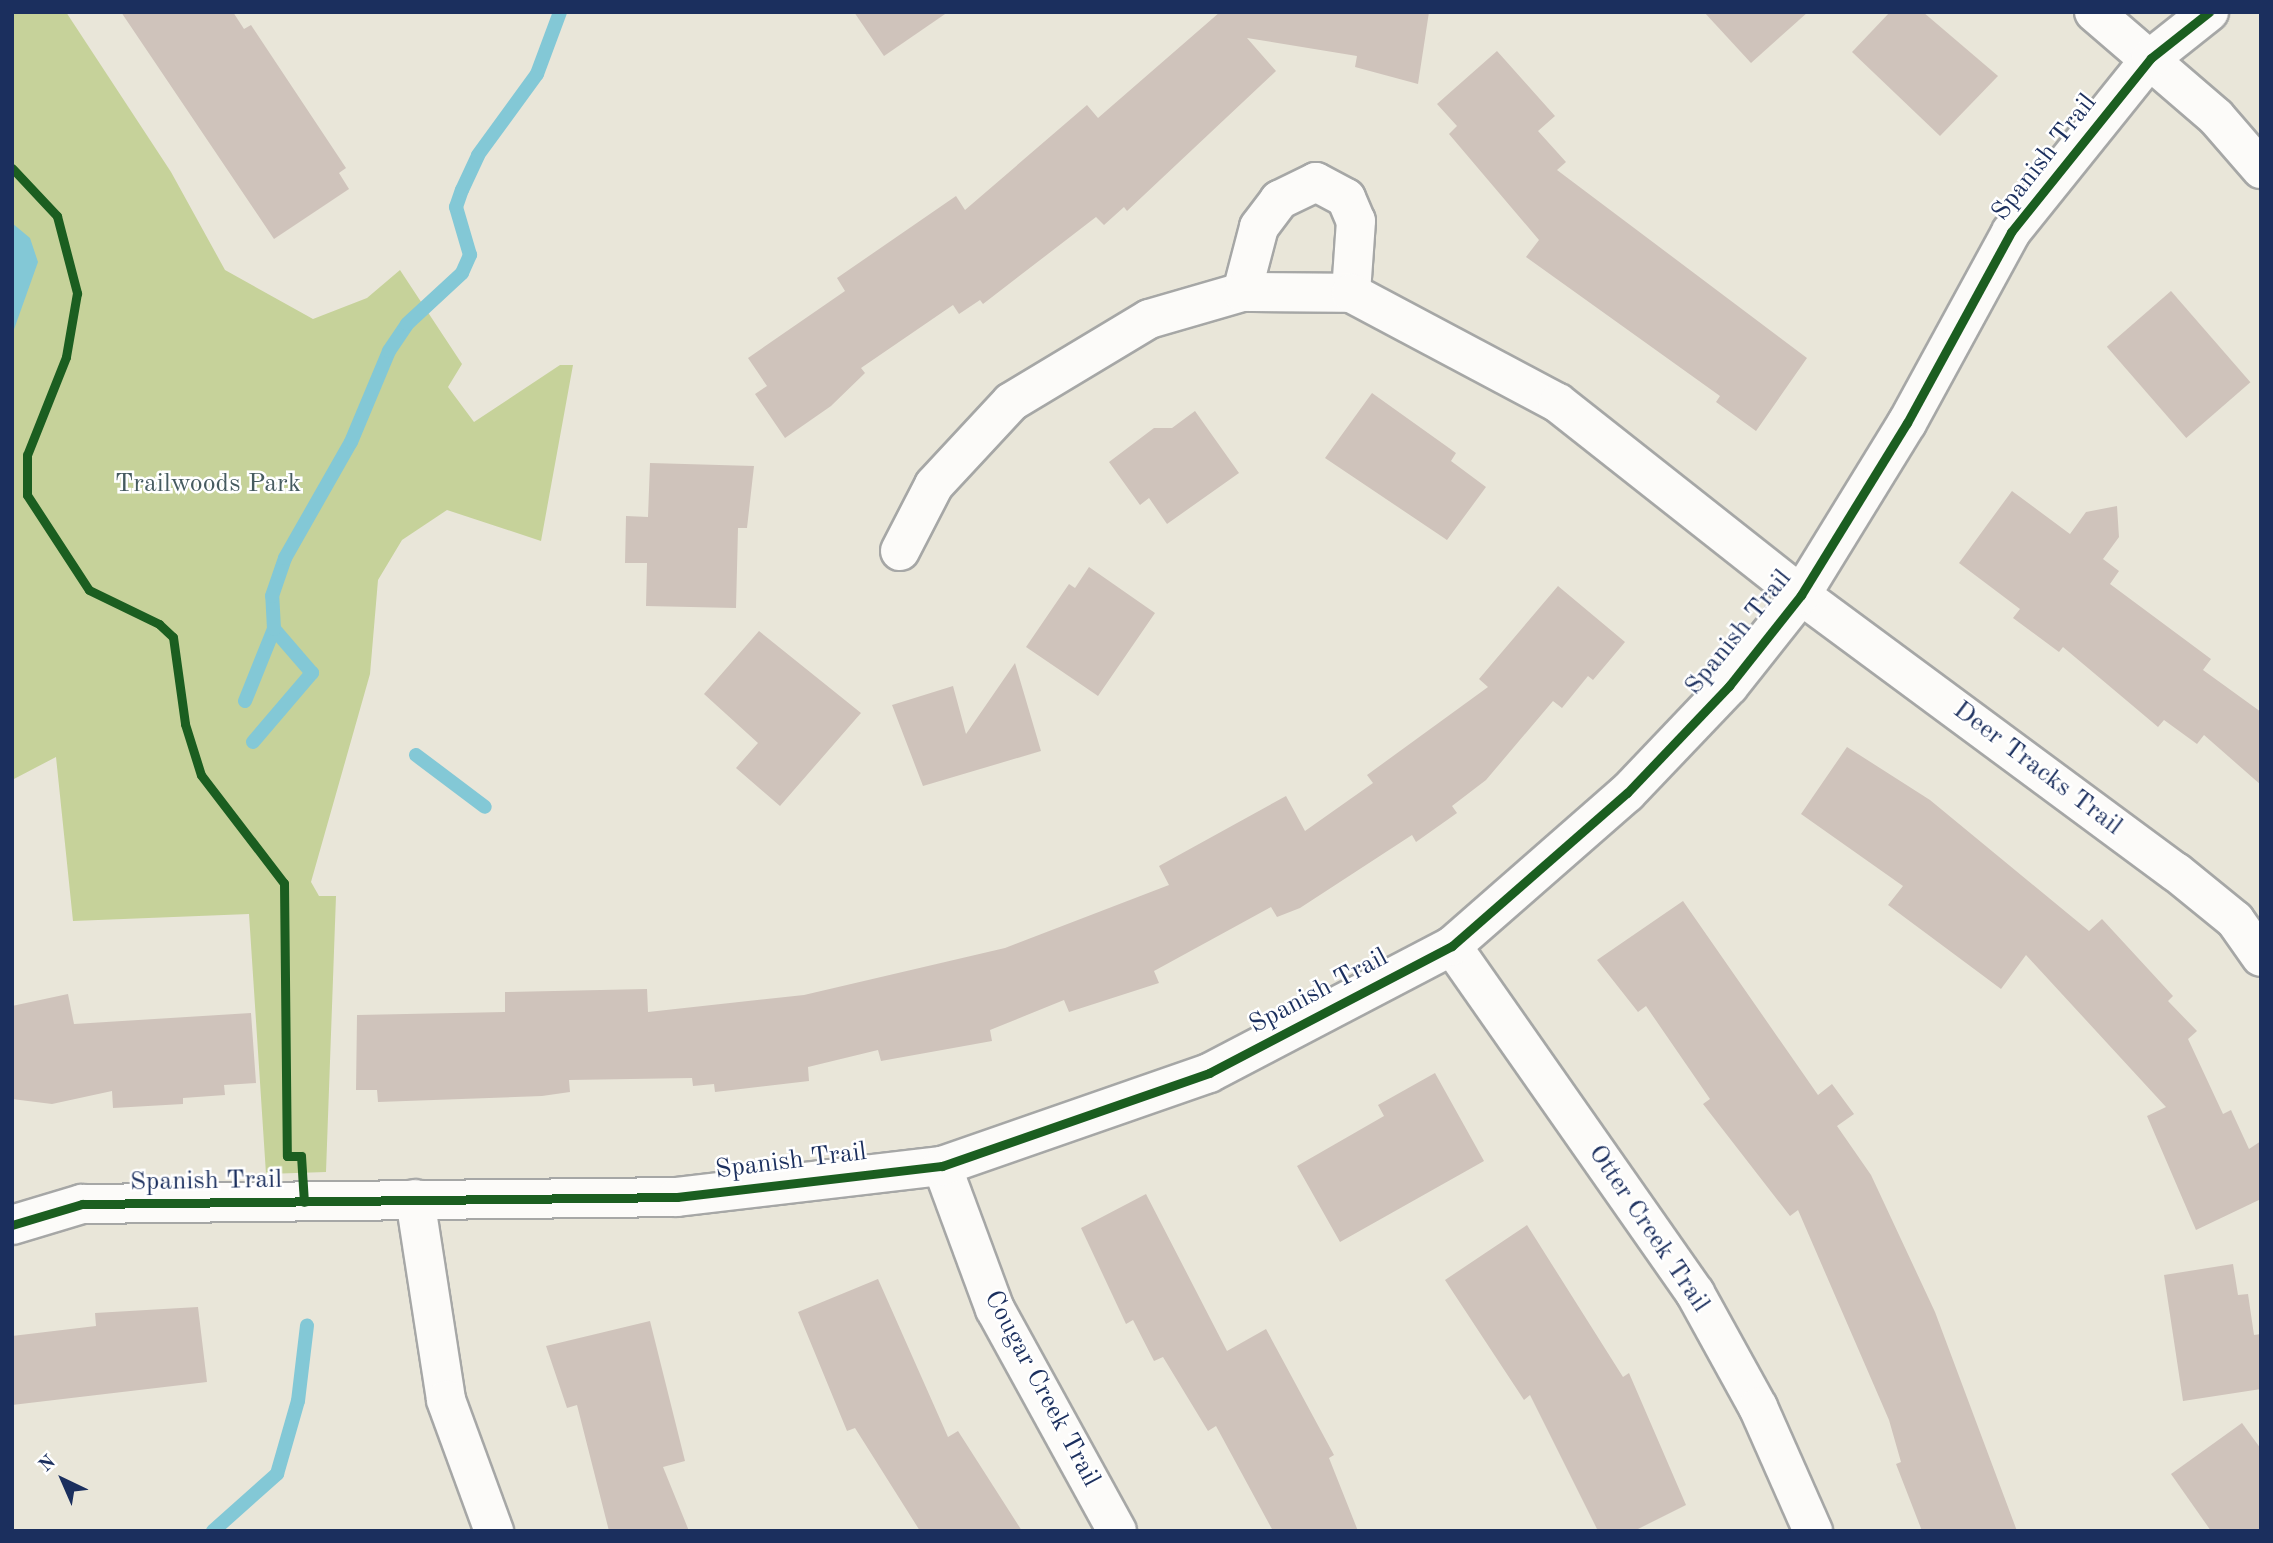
<!DOCTYPE html>
<html>
<head>
<meta charset="utf-8">
<style>
  body { margin:0 }
  #map { position:relative; width:2273px; height:1543px; overflow:hidden; background:#e9e6d9; font-family:"Old Standard TT",serif }
  div>[style] { position:absolute }
  .green>* { inset:0; background:#c6d29a }
  .water>* { inset:0; background:#83c8d6 }
  .stream>* { height:14px; margin:-7px; padding:0 7px; transform-origin:7px; border-radius:7px; background:#83c8d6 }
  .building>* { inset:0; background:#cfc3bb; transform-origin:0 0 }
  .roads { filter:drop-shadow(2px 0 #a6a7a6) drop-shadow(-2px 0 #a6a7a6) drop-shadow(0 2px #a6a7a6) drop-shadow(0 -2px #a6a7a6) }
  .minor>* { height:38px; margin:-19px; padding:0 19px; transform-origin:19px; border-radius:19px; background:#fcfbf9 }
  .cycleway>* { height:9px; margin:-4.5px; padding:0 4.5px; transform-origin:4.5px; border-radius:4.5px; background:#1b5e20 }
  span { translate:-50% -50%; white-space:nowrap; text-align:center; line-height:1.15; -webkit-text-stroke:5px #fff; paint-order:stroke }
  .street-label { font-size:26px; color:#1b2f5e }
  .park-label { font-size:26px; color:#465b60 }
  .frame { position:absolute; inset:0; border:14px solid #1b2f5e; pointer-events:none }
  .north { position:absolute; left:28px; top:1445px; width:70px; height:70px; -webkit-text-stroke:5px #fff; paint-order:stroke; rotate:316deg; font-size:19px; font-weight:700; line-height:28px; text-align:center; color:#1b2f5e }
  .north::after { content:''; display:block; margin:auto; width:24px; height:32px; background:#1b2f5e; clip-path:polygon(50% 0,100% 100%,50% 72%,0 100%) }
</style>
</head>
<body>
<div id="map">
  <div class="green">
    <div style="clip-path:polygon(12px 12px,66px 12px,171px 172px,225px 270px,313px 319px,367px 298px,400px 270px,462px 364px,448px 387px,474px 422px,560px 365px,573px 365px,541px 541px,447px 510px,402px 540px,378px 580px,370px 674px,311px 882px,319px 896px,336px 896px,326px 1172px,266px 1174px,249px 914px,73px 921px,56px 757px,12px 780px)"></div>
  </div>
  <div class="water">
    <div style="clip-path:polygon(12px 223px,30px 238px,38px 262px,12px 335px)"></div>
  </div>
  <div class="stream">
    <div style="left:245px;top:701px;width:78px;rotate:-68.1deg"></div>
    <div style="left:253px;top:742px;width:91px;rotate:-49.5deg"></div>
    <div style="left:312px;top:673px;width:58px;rotate:-130.8deg"></div>
    <div style="left:274px;top:629px;width:33px;rotate:-93deg"></div>
    <div style="left:272px;top:596px;width:40px;rotate:-71.1deg"></div>
    <div style="left:285px;top:558px;width:133px;rotate:-60.4deg"></div>
    <div style="left:351px;top:442px;width:99px;rotate:-67.3deg"></div>
    <div style="left:389px;top:351px;width:32px;rotate:-56deg"></div>
    <div style="left:407px;top:324px;width:75px;rotate:-42.8deg"></div>
    <div style="left:462px;top:273px;width:20px;rotate:-66deg"></div>
    <div style="left:470px;top:255px;width:50px;rotate:-106.3deg"></div>
    <div style="left:456px;top:207px;width:18px;rotate:-71deg"></div>
    <div style="left:462px;top:190px;width:38px;rotate:-65deg"></div>
    <div style="left:478px;top:155px;width:100px;rotate:-53.9deg"></div>
    <div style="left:537px;top:74px;width:66px;rotate:-69.6deg"></div>
    <div style="left:416px;top:755px;width:86px;rotate:37deg"></div>
    <div style="left:213px;top:1531px;width:86px;rotate:-41.7deg"></div>
    <div style="left:277px;top:1474px;width:76px;rotate:-74deg"></div>
    <div style="left:298px;top:1401px;width:76px;rotate:-83.2deg"></div>
  </div>
  <div class="building">
    <div style="clip-path:polygon(121px 12px,233px 12px,244px 29px,251px 25px,346px 168px,339px 173px,349px 189px,274px 239px)"></div>
    <div style="clip-path:polygon(854px 12px,948px 12px,884px 56px)"></div>
    <div style="clip-path:polygon(1220px 12px,1429px 12px,1418px 84px,1355px 67px,1357px 56px,1247px 38px,1276px 71px,1127px 211px,1124px 207px,1104px 225px,1096px 217px,983px 304px,980px 300px,959px 314px,953px 305px,861px 368px,865px 373px,831px 406px,785px 438px,755px 394px,767px 386px,748px 358px,845px 291px,837px 278px,956px 196px,965px 210px,1087px 105px,1098px 118px)"></div>
    <div style="clip-path:polygon(1704px 12px,1808px 12px,1751px 63px)"></div>
    <div style="clip-path:polygon(1890px 12px,1923px 12px,1998px 76px,1940px 136px,1852px 52px)"></div>
    <div style="clip-path:polygon(1497px 51px,1555px 116px,1538px 131px,1566px 162px,1557px 170px,1807px 358px,1756px 431px,1716px 402px,1720px 396px,1526px 257px,1539px 240px,1449px 134px,1457px 126px,1437px 104px)"></div>
    <div style="left:2171px;top:291px;width:121px;height:85px;rotate:49deg"></div>
    <div style="clip-path:polygon(1372px 393px,1456px 453px,1451px 461px,1486px 487px,1447px 540px,1325px 458px)"></div>
    <div style="clip-path:polygon(1195px 411px,1239px 473px,1167px 524px,1149px 498px,1140px 505px,1109px 462px,1154px 428px,1172px 428px)"></div>
    <div style="clip-path:polygon(650px 463px,754px 466px,747px 528px,738px 528px,736px 608px,646px 606px,647px 563px,625px 563px,626px 516px,648px 517px)"></div>
    <div style="clip-path:polygon(2012px 491px,2070px 534px,2086px 512px,2117px 506px,2119px 537px,2103px 559px,2119px 571px,2110px 584px,2211px 659px,2203px 670px,2261px 712px,2261px 785px,2204px 735px,2197px 744px,2164px 720px,2158px 727px,2063px 647px,2059px 652px,2013px 618px,2020px 609px,1959px 563px)"></div>
    <div style="clip-path:polygon(1089px 567px,1155px 613px,1098px 696px,1026px 647px,1069px 584px,1075px 588px)"></div>
    <div style="clip-path:polygon(1558px 586px,1625px 642px,1593px 680px,1588px 676px,1562px 708px,1553px 701px,1486px 780px,1452px 806px,1457px 813px,1416px 842px,1412px 835px,1300px 908px,1277px 917px,1271px 907px,1154px 971px,1159px 983px,1069px 1012px,1064px 1000px,990px 1030px,992px 1041px,881px 1061px,878px 1050px,808px 1067px,809px 1081px,715px 1092px,714px 1084px,693px 1086px,692px 1078px,569px 1080px,570px 1092px,542px 1096px,378px 1102px,377px 1090px,356px 1090px,357px 1015px,505px 1012px,505px 992px,647px 989px,648px 1012px,804px 995px,1005px 948px,1169px 885px,1159px 866px,1286px 796px,1305px 831px,1373px 783px,1367px 775px,1488px 687px,1479px 679px)"></div>
    <div style="clip-path:polygon(759px 631px,861px 713px,780px 806px,736px 768px,758px 743px,704px 694px)"></div>
    <div style="clip-path:polygon(1015px 663px,1041px 751px,923px 786px,892px 705px,953px 686px,966px 734px)"></div>
    <div style="clip-path:polygon(1847px 747px,1930px 800px,2089px 931px,2102px 919px,2173px 996px,2168px 1001px,2197px 1031px,2188px 1039px,2223px 1114px,2231px 1110px,2249px 1149px,2261px 1141px,2261px 1199px,2196px 1230px,2147px 1116px,2166px 1107px,2026px 955px,2001px 989px,1888px 905px,1903px 886px,1801px 814px)"></div>
    <div style="clip-path:polygon(1683px 901px,1818px 1095px,1832px 1084px,1854px 1114px,1837px 1126px,1871px 1175px,1935px 1312px,2017px 1531px,1922px 1531px,1896px 1464px,1901px 1462px,1889px 1420px,1798px 1210px,1790px 1216px,1703px 1104px,1710px 1099px,1646px 1006px,1638px 1012px,1597px 960px)"></div>
    <div style="clip-path:polygon(68px 994px,74px 1024px,251px 1013px,256px 1083px,224px 1085px,225px 1095px,183px 1098px,183px 1104px,113px 1108px,112px 1091px,52px 1104px,12px 1099px,12px 1006px)"></div>
    <div style="clip-path:polygon(1435px 1073px,1484px 1161px,1340px 1242px,1297px 1166px,1384px 1116px,1378px 1105px)"></div>
    <div style="clip-path:polygon(1146px 1194px,1227px 1351px,1266px 1329px,1334px 1455px,1329px 1458px,1358px 1531px,1273px 1531px,1216px 1426px,1208px 1431px,1163px 1357px,1154px 1361px,1133px 1320px,1126px 1324px,1081px 1228px)"></div>
    <div style="clip-path:polygon(1527px 1225px,1623px 1377px,1629px 1373px,1686px 1505px,1634px 1531px,1598px 1531px,1530px 1395px,1524px 1400px,1445px 1280px)"></div>
    <div style="clip-path:polygon(2233px 1264px,2238px 1295px,2248px 1294px,2254px 1335px,2261px 1334px,2261px 1389px,2183px 1401px,2164px 1275px)"></div>
    <div style="clip-path:polygon(878px 1279px,948px 1437px,958px 1431px,1022px 1531px,920px 1531px,855px 1428px,847px 1431px,798px 1312px)"></div>
    <div style="clip-path:polygon(198px 1307px,207px 1382px,12px 1405px,12px 1336px,96px 1326px,95px 1313px)"></div>
    <div style="clip-path:polygon(650px 1321px,685px 1461px,663px 1467px,689px 1531px,609px 1531px,577px 1405px,567px 1408px,546px 1346px)"></div>
    <div style="clip-path:polygon(2242px 1423px,2261px 1449px,2261px 1531px,2211px 1531px,2171px 1474px)"></div>
  </div>
  <div class="roads">
    <div class="minor">
      <div style="left:2094px;top:12px;width:161px;rotate:40.7deg"></div>
      <div style="left:2216px;top:117px;width:69px;rotate:49.1deg"></div>
      <div style="left:1242px;top:292px;width:67px;rotate:-75.3deg"></div>
      <div style="left:1259px;top:227px;width:34px;rotate:-53deg"></div>
      <div style="left:1279px;top:200px;width:41px;rotate:-25.9deg"></div>
      <div style="left:1316px;top:182px;width:34px;rotate:28deg"></div>
      <div style="left:1346px;top:198px;width:25px;rotate:67deg"></div>
      <div style="left:1356px;top:221px;width:72px;rotate:94deg"></div>
      <div style="left:900px;top:551px;width:74px;rotate:-62.7deg"></div>
      <div style="left:934px;top:485px;width:113px;rotate:-47.1deg"></div>
      <div style="left:1011px;top:402px;width:161px;rotate:-31deg"></div>
      <div style="left:1149px;top:319px;width:97px;rotate:-16.2deg"></div>
      <div style="left:1242px;top:292px;width:109px;rotate:0.5deg"></div>
      <div style="left:1351px;top:293px;width:234px;rotate:28deg"></div>
      <div style="left:1558px;top:403px;width:310px;rotate:38.3deg"></div>
      <div style="left:1801px;top:595px;width:466px;rotate:36.5deg"></div>
      <div style="left:2176px;top:872px;width:76px;rotate:39.1deg"></div>
      <div style="left:2235px;top:920px;width:45px;rotate:54.9deg"></div>
      <div style="left:1452px;top:946px;width:424px;rotate:55deg"></div>
      <div style="left:1695px;top:1293px;width:130px;rotate:61.1deg"></div>
      <div style="left:1758px;top:1407px;width:136px;rotate:66.1deg"></div>
      <div style="left:942px;top:1166px;width:153px;rotate:69.7deg"></div>
      <div style="left:995px;top:1309px;width:253px;rotate:61.2deg"></div>
      <div style="left:415px;top:1199px;width:203px;rotate:81.2deg"></div>
      <div style="left:446px;top:1400px;width:140px;rotate:69.9deg"></div>
      <div style="left:12px;top:1225px;width:73px;rotate:-16.7deg"></div>
      <div style="left:82px;top:1204px;width:595px;rotate:-0.67deg"></div>
      <div style="left:677px;top:1197px;width:267px;rotate:-6.7deg"></div>
      <div style="left:942px;top:1166px;width:283px;rotate:-19.2deg"></div>
      <div style="left:1209px;top:1073px;width:274px;rotate:-27.6deg"></div>
      <div style="left:1452px;top:946px;width:232px;rotate:-41.2deg"></div>
      <div style="left:1627px;top:793px;width:148px;rotate:-46.4deg"></div>
      <div style="left:1729px;top:686px;width:116px;rotate:-51.6deg"></div>
      <div style="left:1801px;top:595px;width:202px;rotate:-58.4deg"></div>
      <div style="left:1907px;top:423px;width:217px;rotate:-61.4deg"></div>
      <div style="left:2011px;top:232px;width:223px;rotate:-51.2deg"></div>
      <div style="left:2151px;top:58px;width:74px;rotate:-38.4deg"></div>
    </div>
  </div>
  <div class="cycleway">
    <div style="left:12px;top:168px;width:66px;rotate:46.8deg"></div>
    <div style="left:57px;top:216px;width:80px;rotate:75.4deg"></div>
    <div style="left:77px;top:293px;width:65px;rotate:99.8deg"></div>
    <div style="left:66px;top:357px;width:105px;rotate:111.7deg"></div>
    <div style="left:27px;top:455px;width:40px;rotate:90deg"></div>
    <div style="left:27px;top:495px;width:113px;rotate:56.9deg"></div>
    <div style="left:89px;top:590px;width:78px;rotate:25.9deg"></div>
    <div style="left:159px;top:624px;width:19px;rotate:43deg"></div>
    <div style="left:173px;top:637px;width:88px;rotate:82.1deg"></div>
    <div style="left:185px;top:724px;width:53px;rotate:72.6deg"></div>
    <div style="left:201px;top:775px;width:136px;rotate:52.5deg"></div>
    <div style="left:284px;top:883px;width:273px;rotate:89.4deg"></div>
    <div style="left:287px;top:1156px;width:14px"></div>
    <div style="left:301px;top:1156px;width:46px;rotate:86.3deg"></div>
    <div style="left:12px;top:1225px;width:73px;rotate:-16.7deg"></div>
    <div style="left:82px;top:1204px;width:595px;rotate:-0.67deg"></div>
    <div style="left:677px;top:1197px;width:267px;rotate:-6.7deg"></div>
    <div style="left:942px;top:1166px;width:283px;rotate:-19.2deg"></div>
    <div style="left:1209px;top:1073px;width:274px;rotate:-27.6deg"></div>
    <div style="left:1452px;top:946px;width:232px;rotate:-41.2deg"></div>
    <div style="left:1627px;top:793px;width:148px;rotate:-46.4deg"></div>
    <div style="left:1729px;top:686px;width:116px;rotate:-51.6deg"></div>
    <div style="left:1801px;top:595px;width:202px;rotate:-58.4deg"></div>
    <div style="left:1907px;top:423px;width:217px;rotate:-61.4deg"></div>
    <div style="left:2011px;top:232px;width:223px;rotate:-51.2deg"></div>
    <div style="left:2151px;top:58px;width:74px;rotate:-38.4deg"></div>
  </div>
  <div class="street-label">
    <span style="left:2045px;top:158px;rotate:-52deg">Spanish Trail</span>
    <span style="left:1739px;top:633px;rotate:-51deg">Spanish Trail</span>
    <span style="left:2037px;top:769px;rotate:37deg">Deer Tracks Trail</span>
    <span style="left:1319px;top:992px;rotate:-28deg">Spanish Trail</span>
    <span style="left:791px;top:1162px;rotate:-7deg">Spanish Trail</span>
    <span style="left:206px;top:1182px;rotate:-1deg">Spanish Trail</span>
    <span style="left:1648px;top:1229px;rotate:56deg">Otter Creek Trail</span>
    <span style="left:1041px;top:1389px;rotate:62deg">Cougar Creek Trail</span>
  </div>
  <div class="park-label">
    <span style="left:208px;top:485px">Trailwoods Park</span>
  </div>
  <div class="frame"></div>
  <div class="north">N</div>
</div>
</body>
</html>
